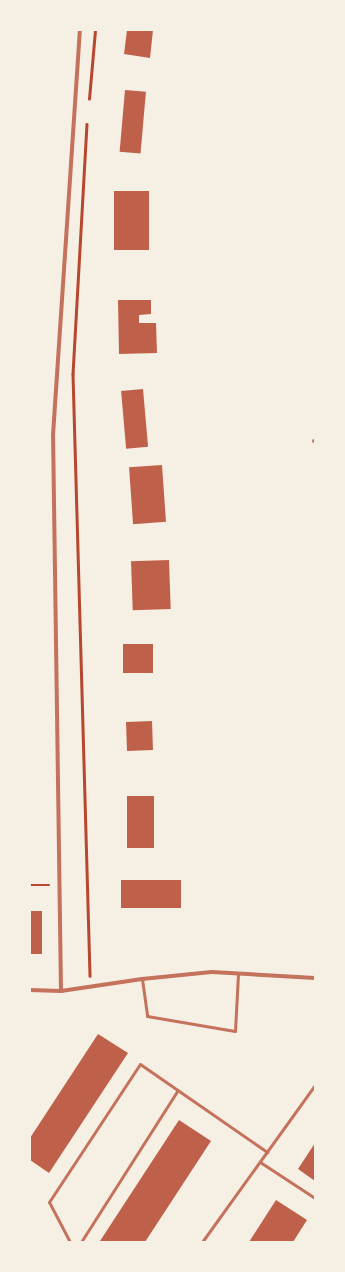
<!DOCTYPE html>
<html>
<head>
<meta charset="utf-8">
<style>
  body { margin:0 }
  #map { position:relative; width:345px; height:1272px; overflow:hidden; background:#f6efe4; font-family:Montserrat,sans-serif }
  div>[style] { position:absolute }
  .building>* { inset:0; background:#bf614a; transform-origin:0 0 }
  .path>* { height:2.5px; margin:-1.25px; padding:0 1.25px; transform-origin:1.25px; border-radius:1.25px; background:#b5482f }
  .service>* { height:3px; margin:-1.5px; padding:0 1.5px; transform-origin:1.5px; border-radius:1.5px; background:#c5725c }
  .minor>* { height:4px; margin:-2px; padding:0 2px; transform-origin:2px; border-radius:2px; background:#c5725c }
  span { translate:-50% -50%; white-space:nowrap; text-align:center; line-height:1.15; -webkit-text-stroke:4px #f6efe4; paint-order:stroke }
  .frame { position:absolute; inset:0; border:31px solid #f6efe4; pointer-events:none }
</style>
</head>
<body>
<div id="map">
  <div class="building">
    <div style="clip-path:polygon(127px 30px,153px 30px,150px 58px,124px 54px)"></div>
    <div style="left:125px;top:90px;width:21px;height:62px;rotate:5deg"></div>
    <div style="left:114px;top:191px;width:35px;height:59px"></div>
    <div style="clip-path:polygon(118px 300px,151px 300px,151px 314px,139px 315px,139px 323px,156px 323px,157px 353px,119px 354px)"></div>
    <div style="left:143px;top:389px;width:58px;height:22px;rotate:85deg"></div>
    <div style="left:162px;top:465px;width:57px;height:33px;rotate:86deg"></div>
    <div style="left:169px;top:560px;width:49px;height:38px;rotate:88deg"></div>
    <div style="left:123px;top:644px;width:30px;height:29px"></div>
    <div style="left:152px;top:721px;width:29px;height:26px;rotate:88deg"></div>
    <div style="left:154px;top:796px;width:52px;height:27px;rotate:90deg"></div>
    <div style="left:121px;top:880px;width:60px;height:28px"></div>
    <div style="left:30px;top:911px;width:12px;height:43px"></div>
    <div style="clip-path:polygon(98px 1034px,128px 1053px,49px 1173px,30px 1160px,30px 1138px)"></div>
    <div style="clip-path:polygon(179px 1120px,211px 1141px,145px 1242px,102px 1242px,100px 1241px)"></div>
    <div style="clip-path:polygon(315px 1143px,315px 1181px,298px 1169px)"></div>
    <div style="clip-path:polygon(276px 1200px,307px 1220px,293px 1242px,249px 1242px)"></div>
  </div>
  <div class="path">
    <div style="left:89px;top:99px;width:69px;rotate:-85deg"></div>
    <div style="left:87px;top:124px;width:250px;rotate:93.2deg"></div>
    <div style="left:73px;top:374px;width:602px;rotate:88.38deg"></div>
    <div style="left:30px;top:885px;width:19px"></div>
  </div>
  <div class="service">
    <div style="left:142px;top:979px;width:37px;rotate:82deg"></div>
    <div style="left:147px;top:1016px;width:89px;rotate:9.7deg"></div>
    <div style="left:235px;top:1031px;width:57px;rotate:-87deg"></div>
    <div style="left:260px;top:1162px;width:66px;rotate:33.2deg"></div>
    <div style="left:70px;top:1242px;width:45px;rotate:-117.7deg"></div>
    <div style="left:49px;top:1202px;width:165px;rotate:-56.6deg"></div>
    <div style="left:140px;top:1064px;width:155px;rotate:34.7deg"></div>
    <div style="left:81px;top:1242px;width:180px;rotate:-57.5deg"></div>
    <div style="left:202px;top:1242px;width:193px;rotate:-54.3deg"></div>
  </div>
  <div class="minor">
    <div style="left:314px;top:441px;width:1px"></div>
    <div style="left:30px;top:990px;width:31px;rotate:2deg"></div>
    <div style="left:61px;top:991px;width:82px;rotate:-8.4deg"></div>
    <div style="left:142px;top:979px;width:70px;rotate:-5.7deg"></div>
    <div style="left:212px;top:972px;width:103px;rotate:3.3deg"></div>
    <div style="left:61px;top:991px;width:556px;rotate:-90.82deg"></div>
    <div style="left:53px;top:435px;width:406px;rotate:-86.2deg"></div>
  </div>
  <div class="frame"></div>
</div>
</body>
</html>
